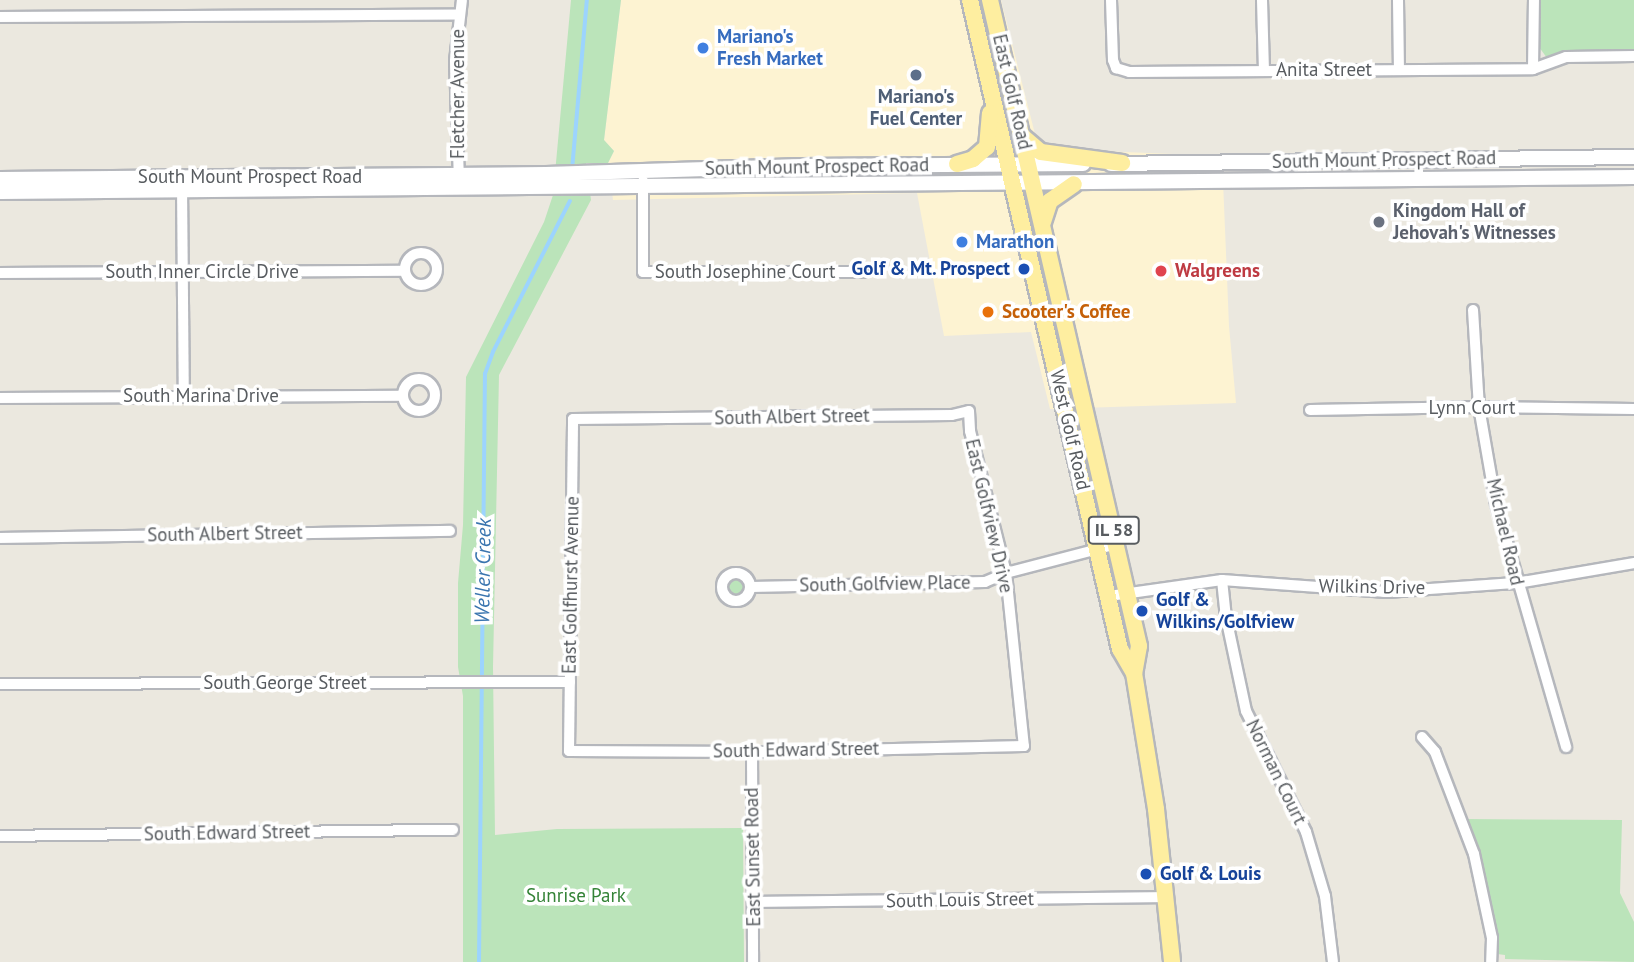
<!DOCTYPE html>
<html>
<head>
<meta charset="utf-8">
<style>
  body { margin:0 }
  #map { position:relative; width:1634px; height:962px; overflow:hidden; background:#ebe8df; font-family:"PT Sans",sans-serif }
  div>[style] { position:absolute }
  .commercial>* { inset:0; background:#fdf3d2 }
  .green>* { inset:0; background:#bbe4ba }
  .round { border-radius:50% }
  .stream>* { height:3.5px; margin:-1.75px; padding:0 1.75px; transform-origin:1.75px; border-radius:1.75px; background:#9cd4fe }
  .roads { filter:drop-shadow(2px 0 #b5b7bc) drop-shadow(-2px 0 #b5b7bc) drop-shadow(0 2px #b5b7bc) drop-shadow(0 -2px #b5b7bc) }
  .street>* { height:10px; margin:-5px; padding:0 5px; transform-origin:5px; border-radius:5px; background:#fff }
  .street>.ring { margin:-5px; padding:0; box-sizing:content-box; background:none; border:10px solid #fff; border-radius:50% }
  .secondary>* { height:14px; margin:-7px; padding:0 7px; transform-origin:7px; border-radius:7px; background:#fff }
  .primary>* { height:16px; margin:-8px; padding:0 8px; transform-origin:8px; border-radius:8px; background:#feeea0 }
  .dots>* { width:19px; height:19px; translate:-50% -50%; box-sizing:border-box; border:4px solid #fff; border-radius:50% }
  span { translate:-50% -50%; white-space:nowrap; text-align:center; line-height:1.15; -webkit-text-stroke:7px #fff; paint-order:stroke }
  .shield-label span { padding:2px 5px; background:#fff; border:2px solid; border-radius:5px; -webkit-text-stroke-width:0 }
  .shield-label { font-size:18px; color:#585c60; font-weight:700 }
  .shop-label { font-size:19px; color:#366cbe; font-weight:700 }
  .left { translate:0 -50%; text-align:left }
  .street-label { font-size:19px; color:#585c60 }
  .service-label { font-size:19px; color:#4e5e75; font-weight:700 }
  .worship-label { font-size:19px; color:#5b616d; font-weight:700 }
  .transit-label { font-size:19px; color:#164399; font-weight:700 }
  .right { translate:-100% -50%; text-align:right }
  .health-label { font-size:19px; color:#be3a42; font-weight:700 }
  .food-label { font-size:19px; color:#c56008; font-weight:700 }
  .park-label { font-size:19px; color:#348337 }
  .water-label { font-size:21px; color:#3a75af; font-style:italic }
</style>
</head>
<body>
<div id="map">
  <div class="commercial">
    <div style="clip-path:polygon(621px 0,1001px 0,1037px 142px,1051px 149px,1222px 156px,1229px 326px,1236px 403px,1050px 409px,1031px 332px,944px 336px,917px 193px,613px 200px,608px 163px,614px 151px,604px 140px)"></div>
  </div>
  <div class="green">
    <div style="clip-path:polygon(571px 0,621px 0,604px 140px,614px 151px,608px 163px,586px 163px,591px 200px,499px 375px,493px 667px,495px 835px,557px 829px,743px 828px,744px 962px,463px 962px,463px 696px,458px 667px,458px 583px,463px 525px,466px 377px,544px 222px,553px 195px)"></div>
    <div style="clip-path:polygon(1538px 0,1634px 0,1634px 50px,1570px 51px,1547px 58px,1539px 47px)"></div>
    <div class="round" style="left:727px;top:579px;width:18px;height:18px"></div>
    <div style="clip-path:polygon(1464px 819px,1622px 820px,1620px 893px,1634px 922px,1634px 962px,1505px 959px,1505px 955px,1497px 954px,1493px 919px)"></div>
  </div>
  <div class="stream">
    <div style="left:572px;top:170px;width:171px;rotate:-85deg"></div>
    <div style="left:479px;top:962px;width:588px;rotate:-89.42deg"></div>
    <div style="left:485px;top:374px;width:23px;rotate:-70deg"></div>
    <div style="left:493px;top:352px;width:169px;rotate:-63deg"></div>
  </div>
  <div class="roads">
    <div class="street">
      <div style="left:1111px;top:0;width:60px;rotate:88.1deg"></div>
      <div style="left:1113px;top:60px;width:9px;rotate:69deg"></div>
      <div style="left:1116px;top:68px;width:14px;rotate:17deg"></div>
      <div style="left:1129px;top:72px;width:404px;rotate:-0.4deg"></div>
      <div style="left:1533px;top:69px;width:35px;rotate:-20deg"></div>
      <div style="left:1566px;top:57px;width:68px;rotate:-0.8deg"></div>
      <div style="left:1262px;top:0;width:70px;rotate:88.4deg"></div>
      <div style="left:1398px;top:0;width:69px;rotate:89.2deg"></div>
      <div style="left:0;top:17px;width:458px;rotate:-0.3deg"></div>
      <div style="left:1533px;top:69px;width:69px;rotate:-89.2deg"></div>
      <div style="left:459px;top:181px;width:120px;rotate:-91.9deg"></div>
      <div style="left:455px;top:61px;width:61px;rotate:-83.5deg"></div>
      <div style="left:643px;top:181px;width:91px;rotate:90deg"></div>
      <div style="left:643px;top:272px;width:220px"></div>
      <div style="left:182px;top:185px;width:211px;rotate:89.5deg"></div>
      <div class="ring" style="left:405px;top:253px;width:22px;height:22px"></div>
      <div style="left:0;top:273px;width:404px;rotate:-0.3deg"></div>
      <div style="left:1473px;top:310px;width:97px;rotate:86.5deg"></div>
      <div style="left:1479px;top:407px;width:98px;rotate:80.1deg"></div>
      <div style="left:1496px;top:504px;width:253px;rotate:73.9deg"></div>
      <div class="ring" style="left:403px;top:379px;width:22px;height:22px"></div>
      <div style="left:0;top:398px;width:403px;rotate:-0.3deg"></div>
      <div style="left:1310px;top:410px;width:169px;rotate:-1deg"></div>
      <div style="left:1479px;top:407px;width:155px;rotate:0.7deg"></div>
      <div style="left:969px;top:411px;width:20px;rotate:87deg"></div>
      <div style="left:970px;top:431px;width:146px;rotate:75.8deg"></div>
      <div style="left:1006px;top:573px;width:174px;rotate:84.1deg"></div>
      <div style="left:1024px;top:746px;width:272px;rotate:178.7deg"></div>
      <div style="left:752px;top:752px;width:183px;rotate:-179.7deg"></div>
      <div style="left:569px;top:751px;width:332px;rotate:-89.3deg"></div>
      <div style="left:573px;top:419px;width:379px;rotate:-0.6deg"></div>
      <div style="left:952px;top:415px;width:17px;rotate:-13deg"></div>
      <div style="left:0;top:538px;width:450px;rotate:-0.9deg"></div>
      <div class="ring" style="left:722px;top:573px;width:18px;height:18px"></div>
      <div style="left:1222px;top:580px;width:37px;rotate:84deg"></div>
      <div style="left:1226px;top:617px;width:96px;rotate:78deg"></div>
      <div style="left:1246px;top:711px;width:135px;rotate:63.6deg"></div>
      <div style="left:1306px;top:832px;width:67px;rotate:73.5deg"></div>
      <div style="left:1325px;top:896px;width:66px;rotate:83.1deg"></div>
      <div style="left:751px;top:587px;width:234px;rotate:-1.2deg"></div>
      <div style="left:985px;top:582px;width:23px;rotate:-23deg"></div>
      <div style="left:1006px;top:573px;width:115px;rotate:-14.6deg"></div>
      <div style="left:1109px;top:596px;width:114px;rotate:-8.1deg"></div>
      <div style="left:1222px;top:580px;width:165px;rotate:4.2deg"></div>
      <div style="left:1387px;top:592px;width:130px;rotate:-4deg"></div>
      <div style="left:1517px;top:583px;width:119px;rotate:-9.7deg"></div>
      <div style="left:0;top:684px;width:570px;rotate:-0.2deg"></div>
      <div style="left:1422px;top:737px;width:20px;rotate:49deg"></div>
      <div style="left:1435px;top:752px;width:109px;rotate:69.1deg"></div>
      <div style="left:1474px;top:854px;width:86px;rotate:77.9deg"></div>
      <div style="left:1492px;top:938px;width:24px;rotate:92deg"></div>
      <div style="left:752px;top:752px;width:210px;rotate:89.7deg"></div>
      <div style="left:0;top:836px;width:453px;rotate:-0.8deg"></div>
      <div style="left:754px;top:902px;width:412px;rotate:-0.7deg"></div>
    </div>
    <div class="secondary">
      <div style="left:1111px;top:164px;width:523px;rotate:-0.77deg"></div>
      <div style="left:0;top:179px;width:546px;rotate:-0.52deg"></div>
      <div style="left:546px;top:174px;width:257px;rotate:-1.8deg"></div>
      <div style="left:803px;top:166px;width:280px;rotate:-0.4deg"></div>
      <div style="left:0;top:192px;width:1634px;rotate:-0.53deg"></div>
    </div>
    <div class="primary">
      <div style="left:970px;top:0;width:666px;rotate:76.99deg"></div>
      <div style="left:1120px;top:649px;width:28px;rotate:60deg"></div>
      <div style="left:990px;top:0;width:663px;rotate:77.01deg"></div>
      <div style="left:1139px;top:646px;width:27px;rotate:100deg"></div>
      <div style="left:1134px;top:673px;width:138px;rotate:80.8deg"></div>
      <div style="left:1156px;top:809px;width:154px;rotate:84deg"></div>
      <div style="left:1023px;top:137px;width:23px;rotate:40deg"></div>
      <div style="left:1041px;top:152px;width:82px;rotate:7.7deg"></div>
      <div style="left:957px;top:164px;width:17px;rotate:-17deg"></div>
      <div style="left:973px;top:159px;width:18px;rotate:-41deg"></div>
      <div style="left:987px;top:147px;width:34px;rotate:-85deg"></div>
      <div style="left:1043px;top:222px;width:22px;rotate:-72deg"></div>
      <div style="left:1050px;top:201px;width:29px;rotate:-35deg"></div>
    </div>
  </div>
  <div class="dots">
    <div style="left:703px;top:48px;background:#3f7fe0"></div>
    <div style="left:916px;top:75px;background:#5c6f8a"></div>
    <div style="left:1379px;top:222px;background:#6b7280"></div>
    <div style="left:962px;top:242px;background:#3f7fe0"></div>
    <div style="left:1024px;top:269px;background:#1a4fb4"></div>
    <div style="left:1161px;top:271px;background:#e0444e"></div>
    <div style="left:988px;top:312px;background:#e8710a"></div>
    <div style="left:1142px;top:611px;background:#1a4fb4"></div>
    <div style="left:1146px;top:874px;background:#1a4fb4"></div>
  </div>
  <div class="shield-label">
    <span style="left:1114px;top:530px">IL 58</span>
  </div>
  <div class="shop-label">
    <span class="left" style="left:717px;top:48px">Mariano's<br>Fresh Market</span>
    <span class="left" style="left:976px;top:242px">Marathon</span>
  </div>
  <div class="street-label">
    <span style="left:1324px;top:70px">Anita Street</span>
    <span style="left:1012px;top:92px;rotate:77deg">East Golf Road</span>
    <span style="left:458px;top:94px;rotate:-90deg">Fletcher Avenue</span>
    <span style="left:1384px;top:160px;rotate:-1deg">South Mount Prospect Road</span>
    <span style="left:817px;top:167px;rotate:-1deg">South Mount Prospect Road</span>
    <span style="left:250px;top:177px">South Mount Prospect Road</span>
    <span style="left:202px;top:272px">South Inner Circle Drive</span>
    <span style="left:745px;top:272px">South Josephine Court</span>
    <span style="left:201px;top:396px">South Marina Drive</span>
    <span style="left:1472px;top:408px">Lynn Court</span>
    <span style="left:792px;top:417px;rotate:-1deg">South Albert Street</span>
    <span style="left:1070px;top:430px;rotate:77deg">West Golf Road</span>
    <span style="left:989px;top:516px;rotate:77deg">East Golfview Drive</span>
    <span style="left:1505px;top:532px;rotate:77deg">Michael Road</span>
    <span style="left:225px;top:534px;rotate:-1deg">South Albert Street</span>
    <span style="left:885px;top:584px;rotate:-1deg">South Golfview Place</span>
    <span style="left:571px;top:585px;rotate:-89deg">East Golfhurst Avenue</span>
    <span style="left:1372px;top:587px;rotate:1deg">Wilkins Drive</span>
    <span style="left:285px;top:683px">South George Street</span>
    <span style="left:796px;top:750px;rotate:-1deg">South Edward Street</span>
    <span style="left:1276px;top:772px;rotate:64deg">Norman Court</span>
    <span style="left:227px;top:833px;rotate:-1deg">South Edward Street</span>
    <span style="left:753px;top:857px;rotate:-91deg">East Sunset Road</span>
    <span style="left:960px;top:900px;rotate:-1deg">South Louis Street</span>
  </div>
  <div class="service-label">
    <span style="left:916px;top:108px">Mariano's<br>Fuel Center</span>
  </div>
  <div class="worship-label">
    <span class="left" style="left:1393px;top:222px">Kingdom Hall of<br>Jehovah's Witnesses</span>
  </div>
  <div class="transit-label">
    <span class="right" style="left:1010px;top:269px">Golf &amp; Mt. Prospect</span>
    <span class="left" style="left:1156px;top:611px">Golf &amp;<br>Wilkins/Golfview</span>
    <span class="left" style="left:1160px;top:874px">Golf &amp; Louis</span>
  </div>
  <div class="health-label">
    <span class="left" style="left:1175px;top:271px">Walgreens</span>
  </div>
  <div class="food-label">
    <span class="left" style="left:1002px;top:312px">Scooter's Coffee</span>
  </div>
  <div class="park-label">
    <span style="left:576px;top:896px">Sunrise Park</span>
  </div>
  <div class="water-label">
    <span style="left:483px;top:571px;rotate:-89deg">Weller Creek</span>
  </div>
</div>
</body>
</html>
